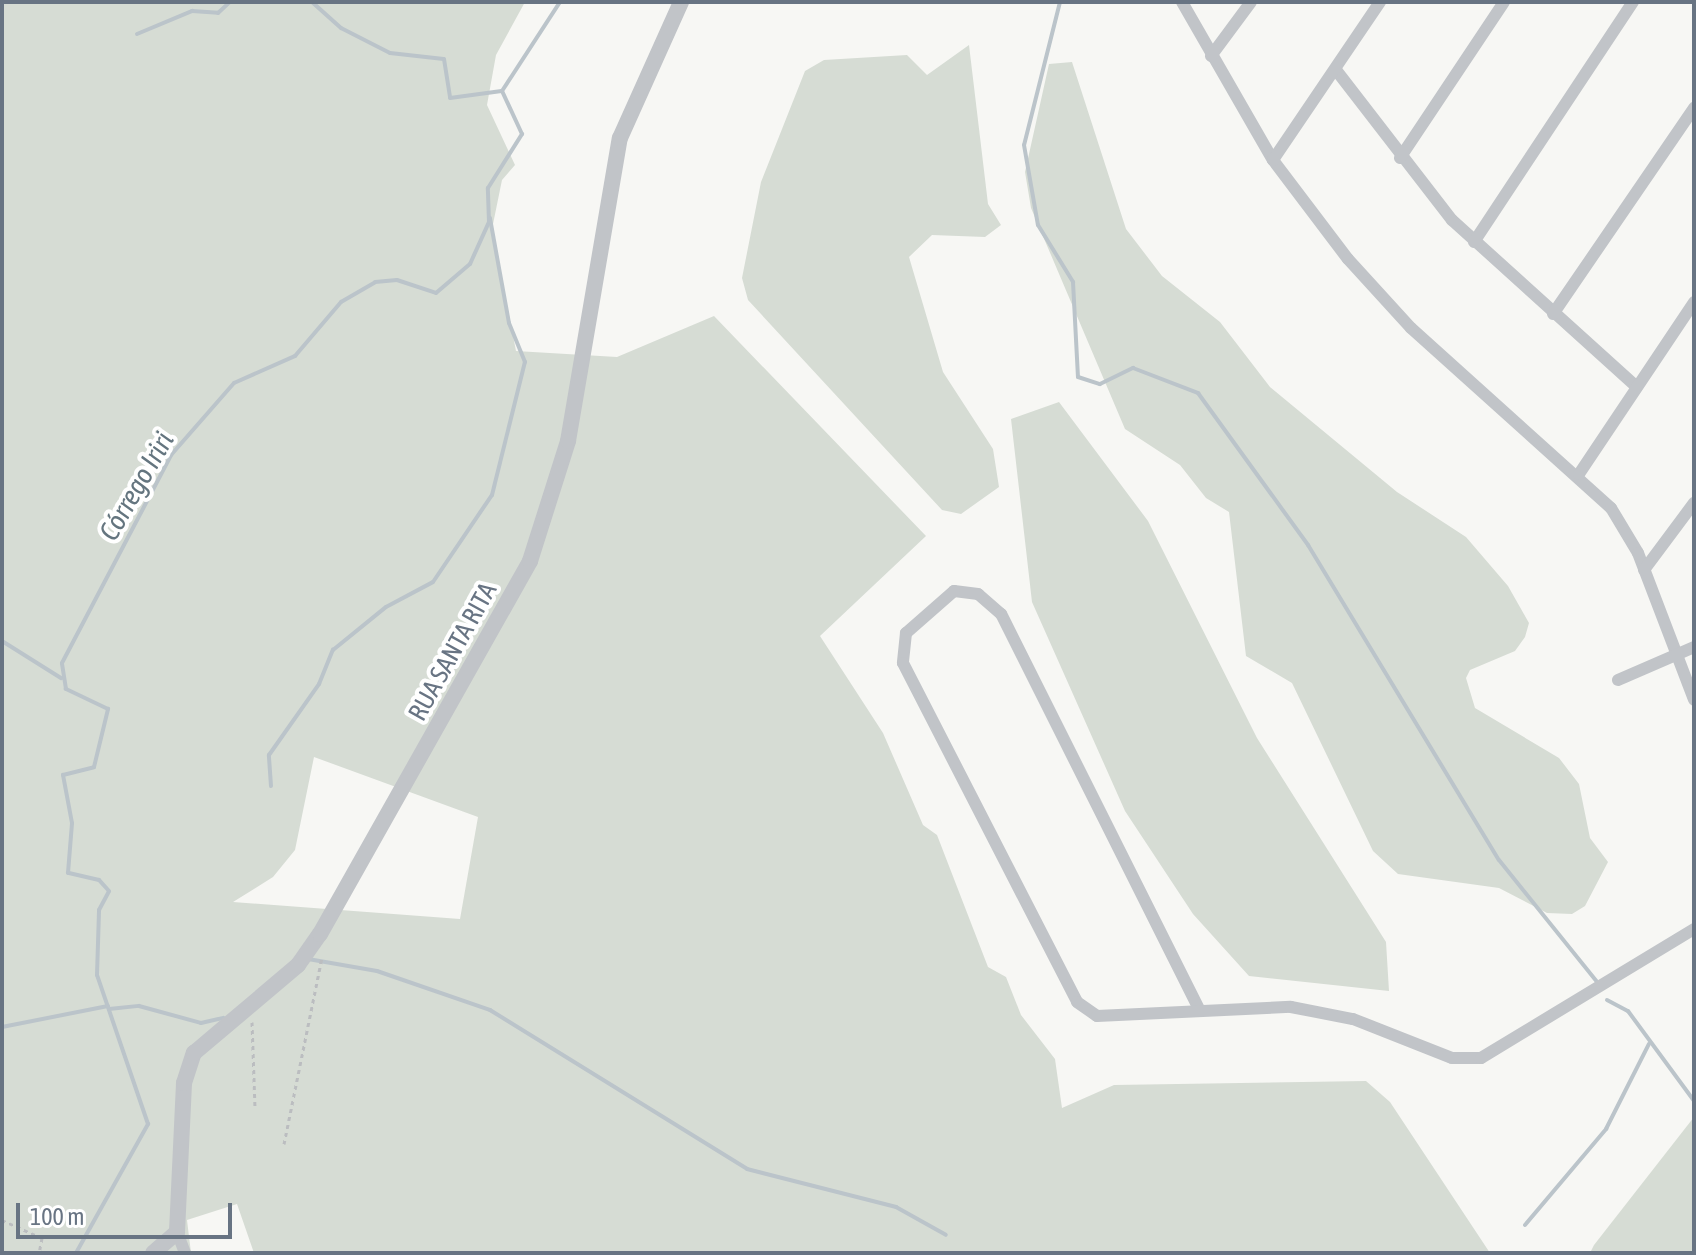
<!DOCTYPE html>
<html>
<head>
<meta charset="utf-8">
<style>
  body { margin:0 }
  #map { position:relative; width:1696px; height:1255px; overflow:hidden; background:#f7f7f4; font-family:"Asap Condensed",sans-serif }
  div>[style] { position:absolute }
  .green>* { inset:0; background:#d6dcd4 }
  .stream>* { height:4px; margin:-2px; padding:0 2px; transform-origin:2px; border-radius:2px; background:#bbc4ca }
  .path>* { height:3px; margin-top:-1.5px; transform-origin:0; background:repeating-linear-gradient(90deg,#bbbdc0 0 4px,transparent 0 8px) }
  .minor>* { height:12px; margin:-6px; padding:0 6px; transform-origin:6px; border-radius:6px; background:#c1c4c8 }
  .tertiary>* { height:16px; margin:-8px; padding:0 8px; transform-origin:8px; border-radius:8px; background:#c1c4c8 }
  span { translate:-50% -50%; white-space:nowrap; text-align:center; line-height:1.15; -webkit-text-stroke:8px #fff; paint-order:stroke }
  .street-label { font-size:26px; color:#687483 }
  .water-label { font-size:28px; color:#64757f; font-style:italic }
  .frame { position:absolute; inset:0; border:4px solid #687483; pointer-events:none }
  .scale { position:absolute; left:16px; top:1203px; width:216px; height:36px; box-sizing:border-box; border:4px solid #687483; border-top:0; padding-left:10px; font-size:24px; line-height:28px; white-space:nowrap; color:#687483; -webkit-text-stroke:6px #fff; paint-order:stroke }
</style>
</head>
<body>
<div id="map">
  <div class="green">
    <div style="clip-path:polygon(evenodd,2px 2px,525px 2px,496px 55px,487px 105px,515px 165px,502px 180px,492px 229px,516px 351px,617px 357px,714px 316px,926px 536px,820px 636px,883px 733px,923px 825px,937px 835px,988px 967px,1006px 977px,1021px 1015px,1055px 1059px,1062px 1108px,1114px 1085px,1366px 1081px,1390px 1102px,1490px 1253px,254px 1253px,237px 1204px,187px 1220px,191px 1253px,2px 1253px,2px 2px,314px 757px,478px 817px,460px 919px,233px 902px,273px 877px,295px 850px,314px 757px)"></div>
    <div style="clip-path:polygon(969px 45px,988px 204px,1001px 225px,985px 237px,932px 235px,909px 257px,943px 372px,993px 449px,999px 487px,961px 514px,942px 510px,748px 300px,742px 278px,761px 182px,805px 71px,824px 60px,907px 55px,927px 75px)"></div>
    <div style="clip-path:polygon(1072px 62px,1126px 229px,1162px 276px,1220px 322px,1270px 387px,1397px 492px,1466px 537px,1508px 586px,1529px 623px,1525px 637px,1515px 651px,1470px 670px,1466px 678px,1475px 708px,1559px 758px,1579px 784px,1590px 838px,1608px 862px,1585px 906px,1572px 914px,1547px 913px,1499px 888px,1398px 874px,1373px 851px,1292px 683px,1246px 656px,1229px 512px,1206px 498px,1180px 465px,1125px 429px,1031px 208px,1025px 172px,1049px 64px)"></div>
    <div style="clip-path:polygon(1059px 402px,1148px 521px,1257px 738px,1386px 942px,1389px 991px,1249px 976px,1193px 914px,1125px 811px,1032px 602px,1011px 419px)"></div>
    <div style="clip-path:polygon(1694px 1117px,1694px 1253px,1590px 1253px,1594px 1245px)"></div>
  </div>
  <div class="stream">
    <div style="left:312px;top:2px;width:39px;rotate:42deg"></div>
    <div style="left:341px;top:28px;width:55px;rotate:27deg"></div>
    <div style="left:390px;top:53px;width:54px;rotate:6.3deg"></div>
    <div style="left:444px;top:59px;width:39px;rotate:81deg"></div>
    <div style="left:450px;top:98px;width:52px;rotate:-7.7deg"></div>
    <div style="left:1060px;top:2px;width:147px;rotate:104.1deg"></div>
    <div style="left:1024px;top:145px;width:81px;rotate:80.1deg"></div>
    <div style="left:1038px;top:225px;width:67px;rotate:58.4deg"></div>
    <div style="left:1073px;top:282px;width:95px;rotate:87deg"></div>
    <div style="left:1078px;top:377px;width:23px;rotate:18deg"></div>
    <div style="left:1100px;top:384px;width:37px;rotate:-26deg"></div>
    <div style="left:1133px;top:368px;width:70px;rotate:21deg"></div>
    <div style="left:1198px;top:393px;width:188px;rotate:54.1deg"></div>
    <div style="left:1308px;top:545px;width:368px;rotate:58.8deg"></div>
    <div style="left:1499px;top:860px;width:156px;rotate:51.2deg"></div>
    <div style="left:137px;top:34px;width:60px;rotate:-22.7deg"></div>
    <div style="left:192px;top:11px;width:26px;rotate:4deg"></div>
    <div style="left:218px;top:13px;width:16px;rotate:-43deg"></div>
    <div style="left:2px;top:641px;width:70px;rotate:32.1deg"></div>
    <div style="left:271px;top:786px;width:31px;rotate:-94deg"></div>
    <div style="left:269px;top:755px;width:87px;rotate:-54.8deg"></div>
    <div style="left:319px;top:684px;width:37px;rotate:-68deg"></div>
    <div style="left:333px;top:650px;width:68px;rotate:-39.1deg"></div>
    <div style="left:386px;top:607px;width:53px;rotate:-28deg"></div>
    <div style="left:433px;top:582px;width:105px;rotate:-55.9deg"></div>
    <div style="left:492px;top:495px;width:137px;rotate:-76.1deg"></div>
    <div style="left:525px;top:362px;width:42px;rotate:-112.3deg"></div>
    <div style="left:509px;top:323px;width:107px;rotate:-100.3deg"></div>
    <div style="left:308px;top:959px;width:70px;rotate:9.9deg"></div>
    <div style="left:377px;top:971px;width:120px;rotate:19deg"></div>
    <div style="left:490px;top:1010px;width:302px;rotate:31.7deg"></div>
    <div style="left:747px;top:1169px;width:154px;rotate:14.3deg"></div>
    <div style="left:896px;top:1207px;width:57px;rotate:29.2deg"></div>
    <div style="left:1607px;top:1000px;width:24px;rotate:28deg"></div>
    <div style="left:1628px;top:1011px;width:112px;rotate:53.7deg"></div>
    <div style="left:109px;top:1009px;width:30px;rotate:-6deg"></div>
    <div style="left:139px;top:1006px;width:64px;rotate:15.3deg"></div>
    <div style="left:201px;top:1023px;width:23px;rotate:-13deg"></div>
    <div style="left:2px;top:1027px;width:108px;rotate:-11.2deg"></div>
    <div style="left:1525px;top:1225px;width:126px;rotate:-49.8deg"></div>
    <div style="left:1606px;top:1129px;width:95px;rotate:-63.2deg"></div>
    <div style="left:76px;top:1253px;width:148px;rotate:-60.8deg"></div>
    <div style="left:148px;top:1124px;width:157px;rotate:-108.9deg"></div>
    <div style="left:97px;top:975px;width:65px;rotate:-88.2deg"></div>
    <div style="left:99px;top:910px;width:21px;rotate:-62deg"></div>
    <div style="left:109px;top:891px;width:15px;rotate:-132deg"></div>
    <div style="left:99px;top:880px;width:32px;rotate:-167deg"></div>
    <div style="left:68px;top:873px;width:50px;rotate:-85.4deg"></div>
    <div style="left:72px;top:823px;width:49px;rotate:-100.6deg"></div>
    <div style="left:63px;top:775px;width:32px;rotate:-14deg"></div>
    <div style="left:94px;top:767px;width:60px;rotate:-76.4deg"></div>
    <div style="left:108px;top:709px;width:47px;rotate:-154.5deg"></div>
    <div style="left:66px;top:689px;width:26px;rotate:-99deg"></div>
    <div style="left:62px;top:663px;width:235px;rotate:-62.3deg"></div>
    <div style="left:171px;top:455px;width:96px;rotate:-48.8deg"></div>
    <div style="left:234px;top:383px;width:67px;rotate:-23.9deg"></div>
    <div style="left:295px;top:356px;width:71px;rotate:-49.6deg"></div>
    <div style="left:341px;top:302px;width:39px;rotate:-30deg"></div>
    <div style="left:375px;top:282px;width:22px;rotate:-5deg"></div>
    <div style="left:397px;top:280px;width:41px;rotate:18.4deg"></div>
    <div style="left:436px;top:293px;width:45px;rotate:-40.5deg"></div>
    <div style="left:470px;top:264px;width:46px;rotate:-65.7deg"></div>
    <div style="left:489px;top:222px;width:34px;rotate:-92deg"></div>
    <div style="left:488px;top:188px;width:64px;rotate:-57.8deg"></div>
    <div style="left:522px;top:134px;width:47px;rotate:-114.9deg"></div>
    <div style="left:502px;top:91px;width:106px;rotate:-56.9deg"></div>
  </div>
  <div class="path">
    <div style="left:252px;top:1022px;width:86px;rotate:88deg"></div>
    <div style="left:284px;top:1144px;width:191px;rotate:-78.5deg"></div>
    <div style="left:2px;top:1220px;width:44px;rotate:24.2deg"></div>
    <div style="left:42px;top:1238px;width:15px;rotate:101deg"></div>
  </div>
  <div class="minor">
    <div style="left:1182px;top:2px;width:182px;rotate:60.1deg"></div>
    <div style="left:1273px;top:160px;width:124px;rotate:52.9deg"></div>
    <div style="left:1348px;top:259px;width:93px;rotate:47.6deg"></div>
    <div style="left:1411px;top:328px;width:269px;rotate:42deg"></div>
    <div style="left:1611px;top:508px;width:52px;rotate:59deg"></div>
    <div style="left:1638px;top:553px;width:157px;rotate:69.1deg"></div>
    <div style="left:1211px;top:56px;width:67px;rotate:-53.5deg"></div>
    <div style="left:1336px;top:70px;width:190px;rotate:52.3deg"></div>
    <div style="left:1452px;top:220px;width:249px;rotate:42.1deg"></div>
    <div style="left:1400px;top:158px;width:187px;rotate:-56.3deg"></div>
    <div style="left:1273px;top:160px;width:191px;rotate:-55.9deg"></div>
    <div style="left:1474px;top:242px;width:288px;rotate:-56.5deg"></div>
    <div style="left:1553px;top:314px;width:250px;rotate:-55.6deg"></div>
    <div style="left:1579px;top:474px;width:207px;rotate:-56.2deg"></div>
    <div style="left:1644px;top:570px;width:84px;rotate:-53.3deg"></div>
    <div style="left:1618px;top:680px;width:83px;rotate:-23.5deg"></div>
    <div style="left:1200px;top:1011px;width:444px;rotate:-116.6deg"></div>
    <div style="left:1001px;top:614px;width:30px;rotate:-139deg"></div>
    <div style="left:978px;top:594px;width:24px;rotate:-173deg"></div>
    <div style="left:954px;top:591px;width:64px;rotate:138.8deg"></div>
    <div style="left:906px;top:633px;width:30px;rotate:96deg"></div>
    <div style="left:903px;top:663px;width:381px;rotate:62.8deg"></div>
    <div style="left:1077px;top:1002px;width:24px;rotate:35deg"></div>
    <div style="left:1097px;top:1016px;width:194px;rotate:-2.7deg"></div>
    <div style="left:1291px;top:1007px;width:63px;rotate:11deg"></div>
    <div style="left:1353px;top:1019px;width:106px;rotate:21.5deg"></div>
    <div style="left:1452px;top:1058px;width:29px"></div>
    <div style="left:1481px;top:1058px;width:249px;rotate:-31.2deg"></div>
    <div style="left:177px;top:1232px;width:22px;rotate:69deg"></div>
  </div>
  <div class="tertiary">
    <div style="left:153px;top:1253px;width:32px;rotate:-41deg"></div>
    <div style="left:177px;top:1232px;width:149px;rotate:-87.3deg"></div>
    <div style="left:184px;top:1083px;width:32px;rotate:-72deg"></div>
    <div style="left:194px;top:1053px;width:136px;rotate:-40.2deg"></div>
    <div style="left:298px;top:965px;width:38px;rotate:-55deg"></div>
    <div style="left:320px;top:934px;width:428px;rotate:-60.6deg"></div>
    <div style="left:530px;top:561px;width:126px;rotate:-72.4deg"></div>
    <div style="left:568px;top:441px;width:307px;rotate:-80.3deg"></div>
    <div style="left:620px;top:138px;width:149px;rotate:-65.8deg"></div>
  </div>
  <div class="street-label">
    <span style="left:453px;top:652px;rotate:-61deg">RUA SANTA RITA</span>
  </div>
  <div class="water-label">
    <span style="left:136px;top:486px;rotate:-60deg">Córrego Iriri</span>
  </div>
  <div class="frame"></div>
  <div class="scale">100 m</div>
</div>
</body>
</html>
